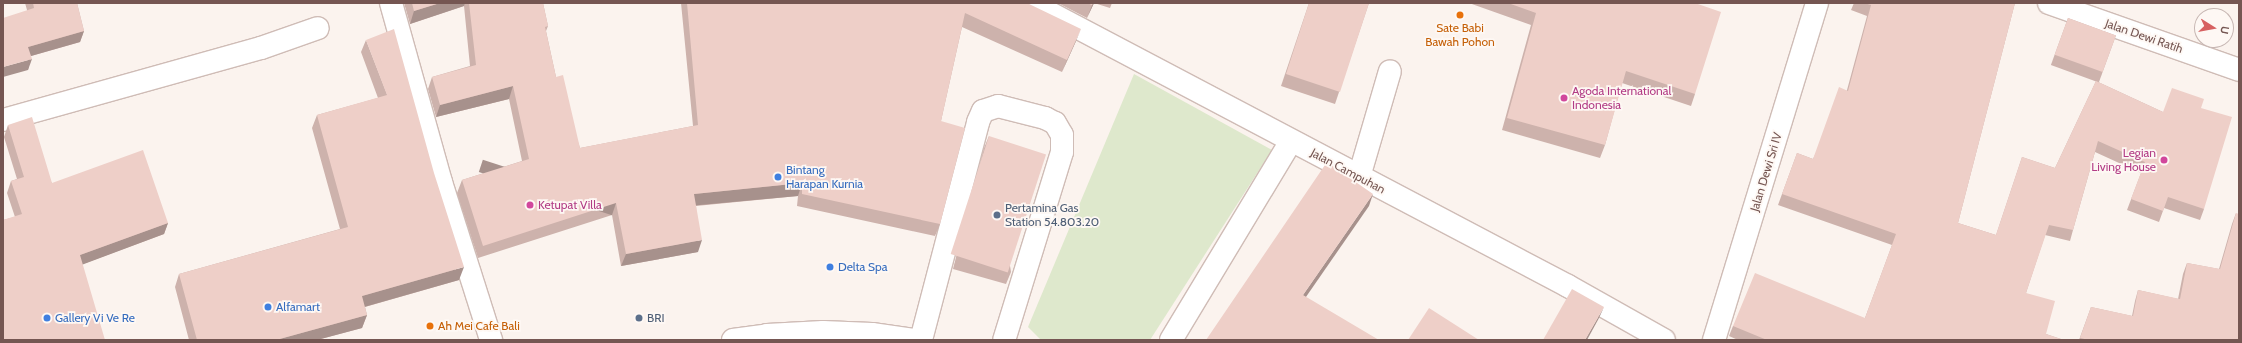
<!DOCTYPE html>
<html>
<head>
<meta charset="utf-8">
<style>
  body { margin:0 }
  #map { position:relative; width:2242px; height:343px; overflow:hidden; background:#fbf3ee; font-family:Cabin,sans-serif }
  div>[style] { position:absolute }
  .green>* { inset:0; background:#dee8cc }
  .roads { filter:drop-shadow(1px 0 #cfbcb6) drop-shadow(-1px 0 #cfbcb6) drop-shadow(0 1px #cfbcb6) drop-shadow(0 -1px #cfbcb6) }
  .minor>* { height:22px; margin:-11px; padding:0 11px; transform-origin:11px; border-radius:11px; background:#fff }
  .wall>* { inset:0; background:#cdb2ac; transform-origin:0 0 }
  .shaded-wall>* { inset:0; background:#a7918c; transform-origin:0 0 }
  .building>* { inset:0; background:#eecfc8; transform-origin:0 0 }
  .dots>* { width:11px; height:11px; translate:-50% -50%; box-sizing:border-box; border:2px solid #fef8f4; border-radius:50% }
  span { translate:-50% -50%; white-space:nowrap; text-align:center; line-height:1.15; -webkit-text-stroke:3.5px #fef8f4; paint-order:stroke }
  .food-label { font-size:12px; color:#c56008 }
  .left { translate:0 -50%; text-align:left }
  .street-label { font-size:12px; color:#755652 }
  .hotel-label { font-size:12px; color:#b23c85 }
  .right { translate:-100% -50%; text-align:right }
  .shop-label { font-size:12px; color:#366cbe }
  .service-label { font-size:12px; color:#4e5e75 }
  .frame { position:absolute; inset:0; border:4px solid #755652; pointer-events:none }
  .north { position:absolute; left:2194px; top:8px; width:40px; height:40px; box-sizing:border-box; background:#fef8f4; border:1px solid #c7b7b3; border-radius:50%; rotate:101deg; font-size:11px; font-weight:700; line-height:16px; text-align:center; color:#755652 }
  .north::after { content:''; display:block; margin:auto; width:14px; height:18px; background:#d76161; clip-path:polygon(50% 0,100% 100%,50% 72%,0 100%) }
</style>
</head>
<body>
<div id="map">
  <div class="green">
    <div style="clip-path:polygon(1134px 74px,1272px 150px,1150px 340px,1041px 340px,1028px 327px)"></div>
  </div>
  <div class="roads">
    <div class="minor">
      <div style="left:391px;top:3px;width:186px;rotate:74.4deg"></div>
      <div style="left:441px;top:182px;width:166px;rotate:72.4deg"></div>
      <div style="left:1031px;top:3px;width:607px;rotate:27.79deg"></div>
      <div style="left:1568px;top:286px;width:110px;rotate:29.4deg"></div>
      <div style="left:2049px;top:3px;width:201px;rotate:19.4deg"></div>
      <div style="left:3px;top:120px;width:268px;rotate:-15.6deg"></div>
      <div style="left:261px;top:48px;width:60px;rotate:-19.3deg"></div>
      <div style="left:1359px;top:177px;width:110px;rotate:-73.7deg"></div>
      <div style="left:733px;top:340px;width:34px;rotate:-8deg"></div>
      <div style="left:767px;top:335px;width:56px;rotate:-3.1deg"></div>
      <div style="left:823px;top:332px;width:49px;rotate:2.3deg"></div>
      <div style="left:872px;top:334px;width:42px;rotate:8.1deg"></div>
      <div style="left:921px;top:340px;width:225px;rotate:-75.3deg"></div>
      <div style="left:978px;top:122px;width:12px;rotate:-66deg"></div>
      <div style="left:983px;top:111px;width:16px;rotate:-18deg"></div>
      <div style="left:998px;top:106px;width:49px;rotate:14.3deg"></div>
      <div style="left:1045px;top:118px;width:11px;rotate:27deg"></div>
      <div style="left:1055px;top:123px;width:14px;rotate:60deg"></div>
      <div style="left:1062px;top:135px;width:17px;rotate:90deg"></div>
      <div style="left:1062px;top:152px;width:197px;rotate:107.1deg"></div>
      <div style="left:1171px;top:340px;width:232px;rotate:-58.9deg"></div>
      <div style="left:1714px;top:340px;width:352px;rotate:-73deg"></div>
    </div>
  </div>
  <div class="wall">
    <div style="clip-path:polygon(25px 3px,77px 3px,84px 31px,80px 42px,31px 56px,28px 70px,27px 10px)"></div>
    <div style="clip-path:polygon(404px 3px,543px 3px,548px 26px,546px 31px,556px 77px,580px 148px,693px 126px,681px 3px,1027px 3px,1076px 41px,1062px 72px,962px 27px,941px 121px,940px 224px,935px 236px,797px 206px,798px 196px,696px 206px,698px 252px,621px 266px,612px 215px,478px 258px,457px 193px,462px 180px,522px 161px,509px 99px,436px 117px,428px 89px,432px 77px,470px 66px,464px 6px,410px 24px)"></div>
    <div style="clip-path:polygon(1058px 3px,1112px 3px,1110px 8px,1094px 3px,1087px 18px)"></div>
    <div style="clip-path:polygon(1309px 3px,1369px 3px,1335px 104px,1281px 86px)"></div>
    <div style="clip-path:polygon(1469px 3px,1695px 3px,1695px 94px,1691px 106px,1622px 83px,1605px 145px,1600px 158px,1502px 130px,1531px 25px)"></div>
    <div style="clip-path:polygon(1854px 3px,2015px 3px,1958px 223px,1996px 235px,2022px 157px,2055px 168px,2096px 81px,2163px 112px,2201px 108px,2204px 209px,2200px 220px,2164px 208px,2159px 222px,2127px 210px,2141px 173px,2095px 152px,2073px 230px,2070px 241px,2045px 235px,2026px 293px,2046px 334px,2064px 340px,1738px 340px,1729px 336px,1733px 326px,1865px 318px,1892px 245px,1778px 205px,1797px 153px,1813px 159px,1847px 90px,1867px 16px,1851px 10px)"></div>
    <div style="left:2068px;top:18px;width:51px;height:50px;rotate:20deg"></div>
    <div style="clip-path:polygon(366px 40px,459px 280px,365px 307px,367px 315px,362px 328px,317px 340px,189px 340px,175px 287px,179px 274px,340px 229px,312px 128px,317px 115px,378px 98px,361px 52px)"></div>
    <div style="clip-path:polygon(8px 125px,52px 183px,168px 223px,164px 234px,83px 264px,3px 340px,3px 220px,15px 217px,7px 193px,11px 181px,17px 179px,4px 137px)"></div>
    <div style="clip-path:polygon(989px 136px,1011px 272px,1006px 284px,953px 269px,984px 148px)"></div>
    <div style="clip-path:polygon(2236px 213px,2239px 340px,2079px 340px,2091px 307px,2132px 316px,2135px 301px,2138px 290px,2178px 299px,2183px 274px,2187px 263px,2219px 269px,2232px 224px)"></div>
  </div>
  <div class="shaded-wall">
    <div style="clip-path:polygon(440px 3px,465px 3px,464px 6px,410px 24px,414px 11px)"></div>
    <div style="clip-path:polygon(1093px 3px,1094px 3px,1087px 18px)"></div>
    <div style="clip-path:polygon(1081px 29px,1076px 41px,1062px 72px,1067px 60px)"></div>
    <div style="clip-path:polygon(84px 31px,80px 42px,24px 58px,28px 47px)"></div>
    <div style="clip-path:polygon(32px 59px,28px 70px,3px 77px,3px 67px)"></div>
    <div style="clip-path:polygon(513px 86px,509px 99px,436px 117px,440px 105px)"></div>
    <div style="clip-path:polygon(802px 183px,798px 196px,689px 206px,694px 194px)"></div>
    <div style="clip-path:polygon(1373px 194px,1369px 206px,1299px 307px,1303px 295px)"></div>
    <div style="left:616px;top:203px;width:13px;height:140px;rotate:108deg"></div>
    <div style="clip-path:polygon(168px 223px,164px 234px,76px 267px,80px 255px)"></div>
    <div style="clip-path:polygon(702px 240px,698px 252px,621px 266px,626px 254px)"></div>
    <div style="clip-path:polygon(464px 267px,459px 280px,357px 309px,362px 296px)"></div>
    <div style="clip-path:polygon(1604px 307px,1599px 318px,1587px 340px,1585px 340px)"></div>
    <div style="clip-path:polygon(367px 315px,362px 328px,317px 340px,276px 340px)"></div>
  </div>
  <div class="building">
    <div style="clip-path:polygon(33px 3px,77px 3px,84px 31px,28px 47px,32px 59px,3px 67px,3px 18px,34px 8px)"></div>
    <div style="clip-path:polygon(412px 3px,440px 3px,414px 11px)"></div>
    <div style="clip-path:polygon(469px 3px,543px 3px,548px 26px,545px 27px,556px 77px,563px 75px,580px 148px,698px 125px,687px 3px,1027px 3px,1081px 29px,1067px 60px,965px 13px,941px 121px,965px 128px,940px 224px,802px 194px,802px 183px,694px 194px,702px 240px,626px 254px,616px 203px,483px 246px,462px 180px,529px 159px,513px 86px,440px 105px,432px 77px,476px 65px)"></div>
    <div style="clip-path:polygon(1087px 3px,1093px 3px,1092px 5px)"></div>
    <div style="clip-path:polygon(1309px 3px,1369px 3px,1340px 92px,1286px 74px)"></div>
    <div style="clip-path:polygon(1508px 3px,1695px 3px,1721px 12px,1695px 94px,1626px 71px,1605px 145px,1507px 118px,1536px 13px)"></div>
    <div style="clip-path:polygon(1864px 3px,2015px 3px,1958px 223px,1996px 235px,2022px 157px,2055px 168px,2096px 81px,2163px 112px,2172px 88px,2204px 99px,2201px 108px,2232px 117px,2204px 209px,2168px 197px,2163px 211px,2131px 199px,2145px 162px,2098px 141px,2073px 230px,2049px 225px,2026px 293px,2055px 301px,2046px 334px,2064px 340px,1767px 340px,1733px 326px,1755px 273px,1865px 318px,1896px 234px,1782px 194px,1797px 153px,1813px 159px,1839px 87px,1848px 91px,1871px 5px)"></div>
    <div style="left:2068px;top:18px;width:51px;height:39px;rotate:20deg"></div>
    <div style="clip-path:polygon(394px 29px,434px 173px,464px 267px,362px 296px,367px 315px,276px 340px,197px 340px,179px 274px,348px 227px,317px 115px,387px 95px,366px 40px)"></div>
    <div style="clip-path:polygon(32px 117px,52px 183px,143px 150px,168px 223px,80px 255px,105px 340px,3px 340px,3px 220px,22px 214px,11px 181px,24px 177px,8px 125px)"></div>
    <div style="left:989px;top:136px;width:60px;height:124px;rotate:18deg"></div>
    <div style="clip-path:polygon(1327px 162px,1373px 194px,1303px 295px,1379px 340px,1206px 340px)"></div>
    <div style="clip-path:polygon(2236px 213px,2239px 214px,2239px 340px,2089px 340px,2080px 338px,2091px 307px,2133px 316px,2138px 290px,2180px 299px,2187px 263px,2220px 269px)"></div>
    <div style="clip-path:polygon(1572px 289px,1604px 307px,1585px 340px,1543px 340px)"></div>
    <div style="clip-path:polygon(1429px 308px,1479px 340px,1408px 340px)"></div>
  </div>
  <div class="dots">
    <div style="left:1460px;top:15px;background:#e8710a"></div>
    <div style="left:1564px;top:98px;background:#d1479c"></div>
    <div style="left:2164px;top:160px;background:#d1479c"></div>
    <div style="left:778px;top:177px;background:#3f7fe0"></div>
    <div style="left:530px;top:205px;background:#d1479c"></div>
    <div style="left:997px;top:215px;background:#5c6f8a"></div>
    <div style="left:830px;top:267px;background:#3f7fe0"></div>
    <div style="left:268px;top:307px;background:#3f7fe0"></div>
    <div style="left:47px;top:318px;background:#3f7fe0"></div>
    <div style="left:639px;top:318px;background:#5c6f8a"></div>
    <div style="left:430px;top:326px;background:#e8710a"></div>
  </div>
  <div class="food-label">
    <span style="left:1460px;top:35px">Sate Babi<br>Bawah Pohon</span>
    <span class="left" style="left:438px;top:326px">Ah Mei Cafe Bali</span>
  </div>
  <div class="street-label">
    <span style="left:2144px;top:36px;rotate:19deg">Jalan Dewi Ratih</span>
    <span style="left:1348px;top:171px;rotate:28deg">Jalan Campuhan</span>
    <span style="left:1766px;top:172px;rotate:-73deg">Jalan Dewi Sri IV</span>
  </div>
  <div class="hotel-label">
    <span class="left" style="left:1572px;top:98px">Agoda International<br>Indonesia</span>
    <span class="right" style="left:2156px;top:160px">Legian<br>Living House</span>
    <span class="left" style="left:538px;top:205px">Ketupat Villa</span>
  </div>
  <div class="shop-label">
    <span class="left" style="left:786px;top:177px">Bintang<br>Harapan Kurnia</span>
    <span class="left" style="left:838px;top:267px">Delta Spa</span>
    <span class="left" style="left:276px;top:307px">Alfamart</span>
    <span class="left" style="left:55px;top:318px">Gallery Vi Ve Re</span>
  </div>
  <div class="service-label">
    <span class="left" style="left:1005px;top:215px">Pertamina Gas<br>Station 54.803.20</span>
    <span class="left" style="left:647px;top:318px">BRI</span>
  </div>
  <div class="frame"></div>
  <div class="north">U</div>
</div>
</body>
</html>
